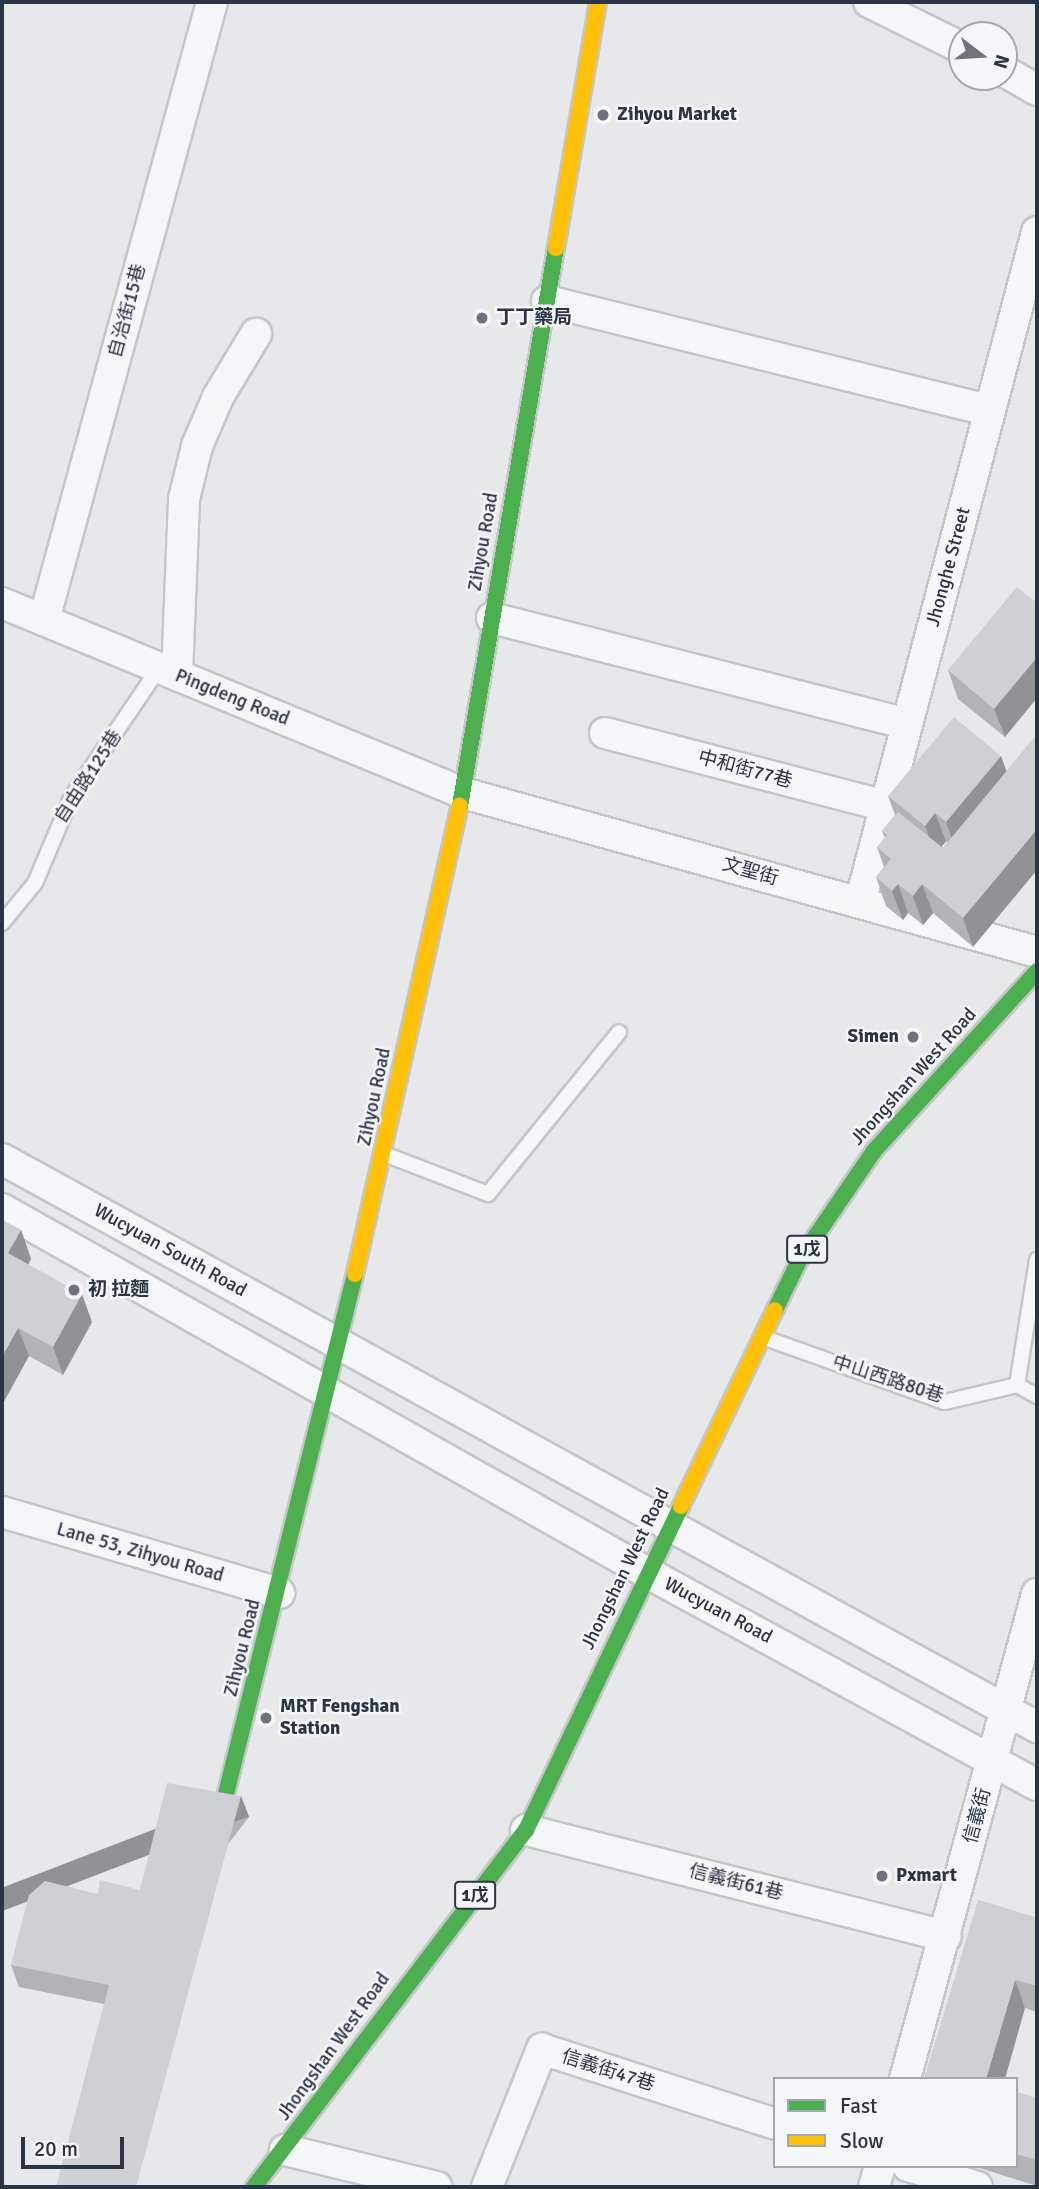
<!DOCTYPE html>
<html>
<head>
<meta charset="utf-8">
<style>
  body { margin:0 }
  #map { position:relative; width:1039px; height:2189px; overflow:hidden; background:#e6e8ea; font-family:Signika,"Noto Sans TC",sans-serif }
  div>[style] { position:absolute }
  .roads { filter:drop-shadow(2px 0 #c4c6c8) drop-shadow(-2px 0 #c4c6c8) drop-shadow(0 2px #c4c6c8) drop-shadow(0 -2px #c4c6c8) }
  .lane>* { height:14px; margin:-7px; padding:0 7px; transform-origin:7px; border-radius:7px; background:#f5f6f7 }
  .street>* { height:30px; margin:-15px; padding:0 15px; transform-origin:15px; border-radius:15px; background:#f5f6f7 }
  .fast>* { height:16px; margin:-8px; padding:0 8px; transform-origin:8px; border-radius:8px; background:#4caf50 }
  .slow>* { height:16px; margin:-8px; padding:0 8px; transform-origin:8px; border-radius:8px; background:#ffc107 }
  .wall>* { inset:0; background:#b1b3b5 }
  .shaded-wall>* { inset:0; background:#909294; transform-origin:0 0 }
  .building>* { inset:0; background:#ced0d3 }
  .dots>* { width:19px; height:19px; translate:-50% -50%; box-sizing:border-box; border:4px solid #f4f6f9; border-radius:50% }
  span { translate:-50% -50%; white-space:nowrap; text-align:center; line-height:1.15; -webkit-text-stroke:5px #f4f6f9; paint-order:stroke }
  .shield-label span { padding:2px 5px; background:#f4f6f9; border:2px solid; border-radius:5px; -webkit-text-stroke-width:0 }
  .shield-label { font-size:18px; color:#2b3445; font-weight:700 }
  .poi-label { font-size:19px; color:#2b3445; font-weight:700 }
  .left { translate:0 -50%; text-align:left }
  .right { translate:-100% -50%; text-align:right }
  .street-label { font-size:19px; color:#2b3445 }
  .frame { position:absolute; inset:0; border:4px solid #2b3445; pointer-events:none }
  .legend { position:absolute; left:773px; top:2077px; width:245px; height:91px; box-sizing:border-box; background:#f4f6f9; border:2px solid #a4a8b1; margin:0; padding:9px 12px; list-style:none; font-size:21px; color:#2b3445 }
  .legend li { display:flex; align-items:center; gap:14px; height:35px }
  .legend b { width:35px; border:2px solid #a4a8b1 }
  .north { position:absolute; left:948px; top:21px; width:70px; height:70px; box-sizing:border-box; background:#f4f6f9; border:2px solid #a4a8b1; border-radius:50%; rotate:107deg; font-size:19px; font-weight:700; line-height:28px; text-align:center; color:#2b3445 }
  .north::after { content:''; display:block; margin:auto; width:24px; height:32px; background:#6c737f; clip-path:polygon(50% 0,100% 100%,50% 72%,0 100%) }
  .scale { position:absolute; left:21px; top:2137px; width:103px; height:32px; box-sizing:border-box; border:4px solid #2b3445; border-top:0; padding-left:9px; font-size:21px; line-height:24px; white-space:nowrap; color:#2b3445; -webkit-text-stroke:5px #f4f6f9; paint-order:stroke }
</style>
</head>
<body>
<div id="map">
  <div class="roads">
    <div class="lane">
      <div style="left:2px;top:923px;width:52px;rotate:-50.5deg"></div>
      <div style="left:35px;top:883px;width:92px;rotate:-67deg"></div>
      <div style="left:71px;top:798px;width:157px;rotate:-55.9deg"></div>
      <div style="left:384px;top:1154px;width:111px;rotate:21deg"></div>
      <div style="left:488px;top:1194px;width:208px;rotate:-51deg"></div>
      <div style="left:1037px;top:1260px;width:127px;rotate:99.1deg"></div>
      <div style="left:1017px;top:1385px;width:23px;rotate:29deg"></div>
      <div style="left:765px;top:1338px;width:191px;rotate:19.6deg"></div>
      <div style="left:945px;top:1402px;width:74px;rotate:-13.3deg"></div>
    </div>
    <div class="street">
      <div style="left:869px;top:2px;width:104px;rotate:26.3deg"></div>
      <div style="left:1004px;top:71px;width:38px;rotate:30deg"></div>
      <div style="left:547px;top:301px;width:456px;rotate:13.9deg"></div>
      <div style="left:2px;top:603px;width:499px;rotate:22.4deg"></div>
      <div style="left:463px;top:793px;width:596px;rotate:15.48deg"></div>
      <div style="left:492px;top:618px;width:428px;rotate:14.3deg"></div>
      <div style="left:44px;top:620px;width:640px;rotate:-74.79deg"></div>
      <div style="left:177px;top:675px;width:176px;rotate:-87.7deg"></div>
      <div style="left:184px;top:499px;width:55px;rotate:-76.2deg"></div>
      <div style="left:197px;top:446px;width:53px;rotate:-66.8deg"></div>
      <div style="left:218px;top:397px;width:74px;rotate:-58.9deg"></div>
      <div style="left:605px;top:733px;width:289px;rotate:14.6deg"></div>
      <div style="left:860px;top:903px;width:694px;rotate:-75.22deg"></div>
      <div style="left:2px;top:1159px;width:1181px;rotate:28.76deg"></div>
      <div style="left:2px;top:1209px;width:739px;rotate:29.41deg"></div>
      <div style="left:646px;top:1572px;width:445px;rotate:28.6deg"></div>
      <div style="left:2px;top:1512px;width:289px;rotate:16.3deg"></div>
      <div style="left:526px;top:1830px;width:433px;rotate:14.2deg"></div>
      <div style="left:905px;top:2079px;width:503px;rotate:-74.77deg"></div>
      <div style="left:285px;top:2150px;width:156px;rotate:13.7deg"></div>
      <div style="left:908px;top:2166px;width:72px;rotate:16.9deg"></div>
      <div style="left:487px;top:2187px;width:149px;rotate:-68.3deg"></div>
      <div style="left:542px;top:2049px;width:245px;rotate:17.8deg"></div>
      <div style="left:874px;top:2187px;width:22px;rotate:-74deg"></div>
    </div>
    <div class="fast">
      <div style="left:460px;top:806px;width:566px;rotate:-80.24deg"></div>
      <div style="left:775px;top:1310px;width:57px;rotate:-63.9deg"></div>
      <div style="left:800px;top:1259px;width:131px;rotate:-55.6deg"></div>
      <div style="left:874px;top:1151px;width:243px;rotate:-47.8deg"></div>
      <div style="left:214px;top:1842px;width:585px;rotate:-76.06deg"></div>
      <div style="left:254px;top:2187px;width:449px;rotate:-52.7deg"></div>
      <div style="left:526px;top:1830px;width:359px;rotate:-64.4deg"></div>
    </div>
    <div class="slow">
      <div style="left:556px;top:248px;width:250px;rotate:-80.3deg"></div>
      <div style="left:355px;top:1274px;width:480px;rotate:-77.4deg"></div>
      <div style="left:681px;top:1506px;width:217px;rotate:-64.4deg"></div>
    </div>
  </div>
  <div class="wall">
    <div style="clip-path:polygon(1037px 603px,1005px 737px,958px 699px,948px 670px)"></div>
    <div style="clip-path:polygon(evenodd,1001px 756px,1006px 771px,973px 947px,933px 913px,923px 925px,908px 913px,903px 920px,886px 906px,876px 877px,884px 867px,877px 847px,885px 838px,882px 831px,895px 815px,888px 796px,1001px 756px,946px 841px,947px 843px,943px 848px,941px 847px,946px 841px)"></div>
    <div style="clip-path:polygon(2px 1220px,21px 1230px,31px 1259px,28px 1264px,92px 1322px,63px 1375px,29px 1356px,2px 1405px)"></div>
    <div style="clip-path:polygon(241px 1796px,249px 1817px,104px 2004px,19px 1987px,11px 1965px,98px 1894px,140px 1890px)"></div>
    <div style="clip-path:polygon(978px 1900px,1037px 1918px,1037px 2012px,1025px 2008px)"></div>
    <div style="clip-path:polygon(1016px 2092px,1037px 2098px,1037px 2186px,973px 2166px,1016px 2166px)"></div>
  </div>
  <div class="shaded-wall">
    <div style="clip-path:polygon(1037px 657px,1037px 698px,1005px 737px,994px 709px)"></div>
    <div style="clip-path:polygon(1001px 756px,1011px 784px,956px 850px,946px 822px)"></div>
    <div style="clip-path:polygon(935px 813px,946px 841px,935px 855px,925px 826px)"></div>
    <div style="clip-path:polygon(1037px 829px,1037px 870px,973px 947px,963px 918px)"></div>
    <div style="clip-path:polygon(898px 884px,908px 913px,903px 920px,892px 891px)"></div>
    <div style="clip-path:polygon(922px 884px,933px 913px,923px 925px,913px 896px)"></div>
    <div style="clip-path:polygon(21px 1230px,31px 1259px,19px 1282px,8px 1253px)"></div>
    <div style="clip-path:polygon(82px 1294px,92px 1322px,63px 1375px,53px 1347px)"></div>
    <div style="clip-path:polygon(18px 1328px,29px 1356px,2px 1405px,2px 1357px)"></div>
    <div style="left:241px;top:1796px;width:22px;height:405px;rotate:69deg"></div>
    <div style="clip-path:polygon(1015px 1980px,1025px 2008px,1005px 2079px,986px 2079px)"></div>
  </div>
  <div class="building">
    <div style="clip-path:polygon(1017px 587px,1037px 603px,1037px 657px,994px 709px,948px 670px)"></div>
    <div style="clip-path:polygon(954px 717px,1001px 756px,946px 822px,935px 813px,925px 826px,888px 796px)"></div>
    <div style="clip-path:polygon(1037px 734px,1037px 829px,963px 918px,922px 884px,913px 896px,898px 884px,892px 891px,876px 877px,891px 859px,877px 847px,887px 835px,882px 831px,898px 812px,943px 848px)"></div>
    <div style="clip-path:polygon(2px 1220px,21px 1230px,8px 1253px,82px 1294px,53px 1347px,18px 1328px,2px 1357px)"></div>
    <div style="clip-path:polygon(167px 1783px,241px 1796px,136px 2187px,56px 2187px,109px 1985px,11px 1965px,29px 1895px,45px 1881px,98px 1894px,100px 1880px,140px 1890px)"></div>
    <div style="clip-path:polygon(978px 1900px,1037px 1918px,1037px 1986px,1015px 1980px,986px 2079px,924px 2079px)"></div>
    <div style="clip-path:polygon(1016px 2092px,1037px 2098px,1037px 2160px,1016px 2154px)"></div>
  </div>
  <div class="dots">
    <div style="left:603px;top:115px;background:#6c737f"></div>
    <div style="left:482px;top:318px;background:#6c737f"></div>
    <div style="left:913px;top:1037px;background:#6c737f"></div>
    <div style="left:74px;top:1290px;background:#6c737f"></div>
    <div style="left:266px;top:1718px;background:#6c737f"></div>
    <div style="left:882px;top:1876px;background:#6c737f"></div>
  </div>
  <div class="shield-label">
    <span style="left:807px;top:1249px">1戊</span>
    <span style="left:475px;top:1895px">1戊</span>
  </div>
  <div class="poi-label">
    <span class="left" style="left:617px;top:115px">Zihyou Market</span>
    <span class="left" style="left:496px;top:318px">丁丁藥局</span>
    <span class="right" style="left:899px;top:1037px">Simen</span>
    <span class="left" style="left:88px;top:1290px">初 拉麵</span>
    <span class="left" style="left:280px;top:1718px">MRT Fengshan<br>Station</span>
    <span class="left" style="left:896px;top:1876px">Pxmart</span>
  </div>
  <div class="street-label">
    <span style="left:128px;top:311px;rotate:-75deg">自治街15巷</span>
    <span style="left:484px;top:542px;rotate:-80deg">Zihyou Road</span>
    <span style="left:949px;top:567px;rotate:-75deg">Jhonghe Street</span>
    <span style="left:232px;top:698px;rotate:22deg">Pingdeng Road</span>
    <span style="left:745px;top:770px;rotate:15deg">中和街77巷</span>
    <span style="left:89px;top:777px;rotate:-57deg">自由路125巷</span>
    <span style="left:750px;top:872px;rotate:16deg">文聖街</span>
    <span style="left:914px;top:1077px;rotate:-48deg">Jhongshan West Road</span>
    <span style="left:375px;top:1097px;rotate:-78deg">Zihyou Road</span>
    <span style="left:170px;top:1251px;rotate:29deg">Wucyuan South Road</span>
    <span style="left:888px;top:1380px;rotate:18deg">中山西路80巷</span>
    <span style="left:140px;top:1553px;rotate:16deg">Lane 53, Zihyou Road</span>
    <span style="left:626px;top:1569px;rotate:-64deg">Jhongshan West Road</span>
    <span style="left:718px;top:1611px;rotate:28deg">Wucyuan Road</span>
    <span style="left:243px;top:1648px;rotate:-76deg">Zihyou Road</span>
    <span style="left:978px;top:1816px;rotate:-75deg">信義街</span>
    <span style="left:736px;top:1883px;rotate:14deg">信義街61巷</span>
    <span style="left:334px;top:2047px;rotate:-54deg">Jhongshan West Road</span>
    <span style="left:608px;top:2071px;rotate:18deg">信義街47巷</span>
  </div>
  <div class="frame"></div>
  <ul class="legend">
  <li><b style="height:9px;background:#4caf50"></b>Fast</li>
  <li><b style="height:9px;background:#ffc107"></b>Slow</li>
  </ul>
  <div class="north">N</div>
  <div class="scale">20 m</div>
</div>
</body>
</html>
